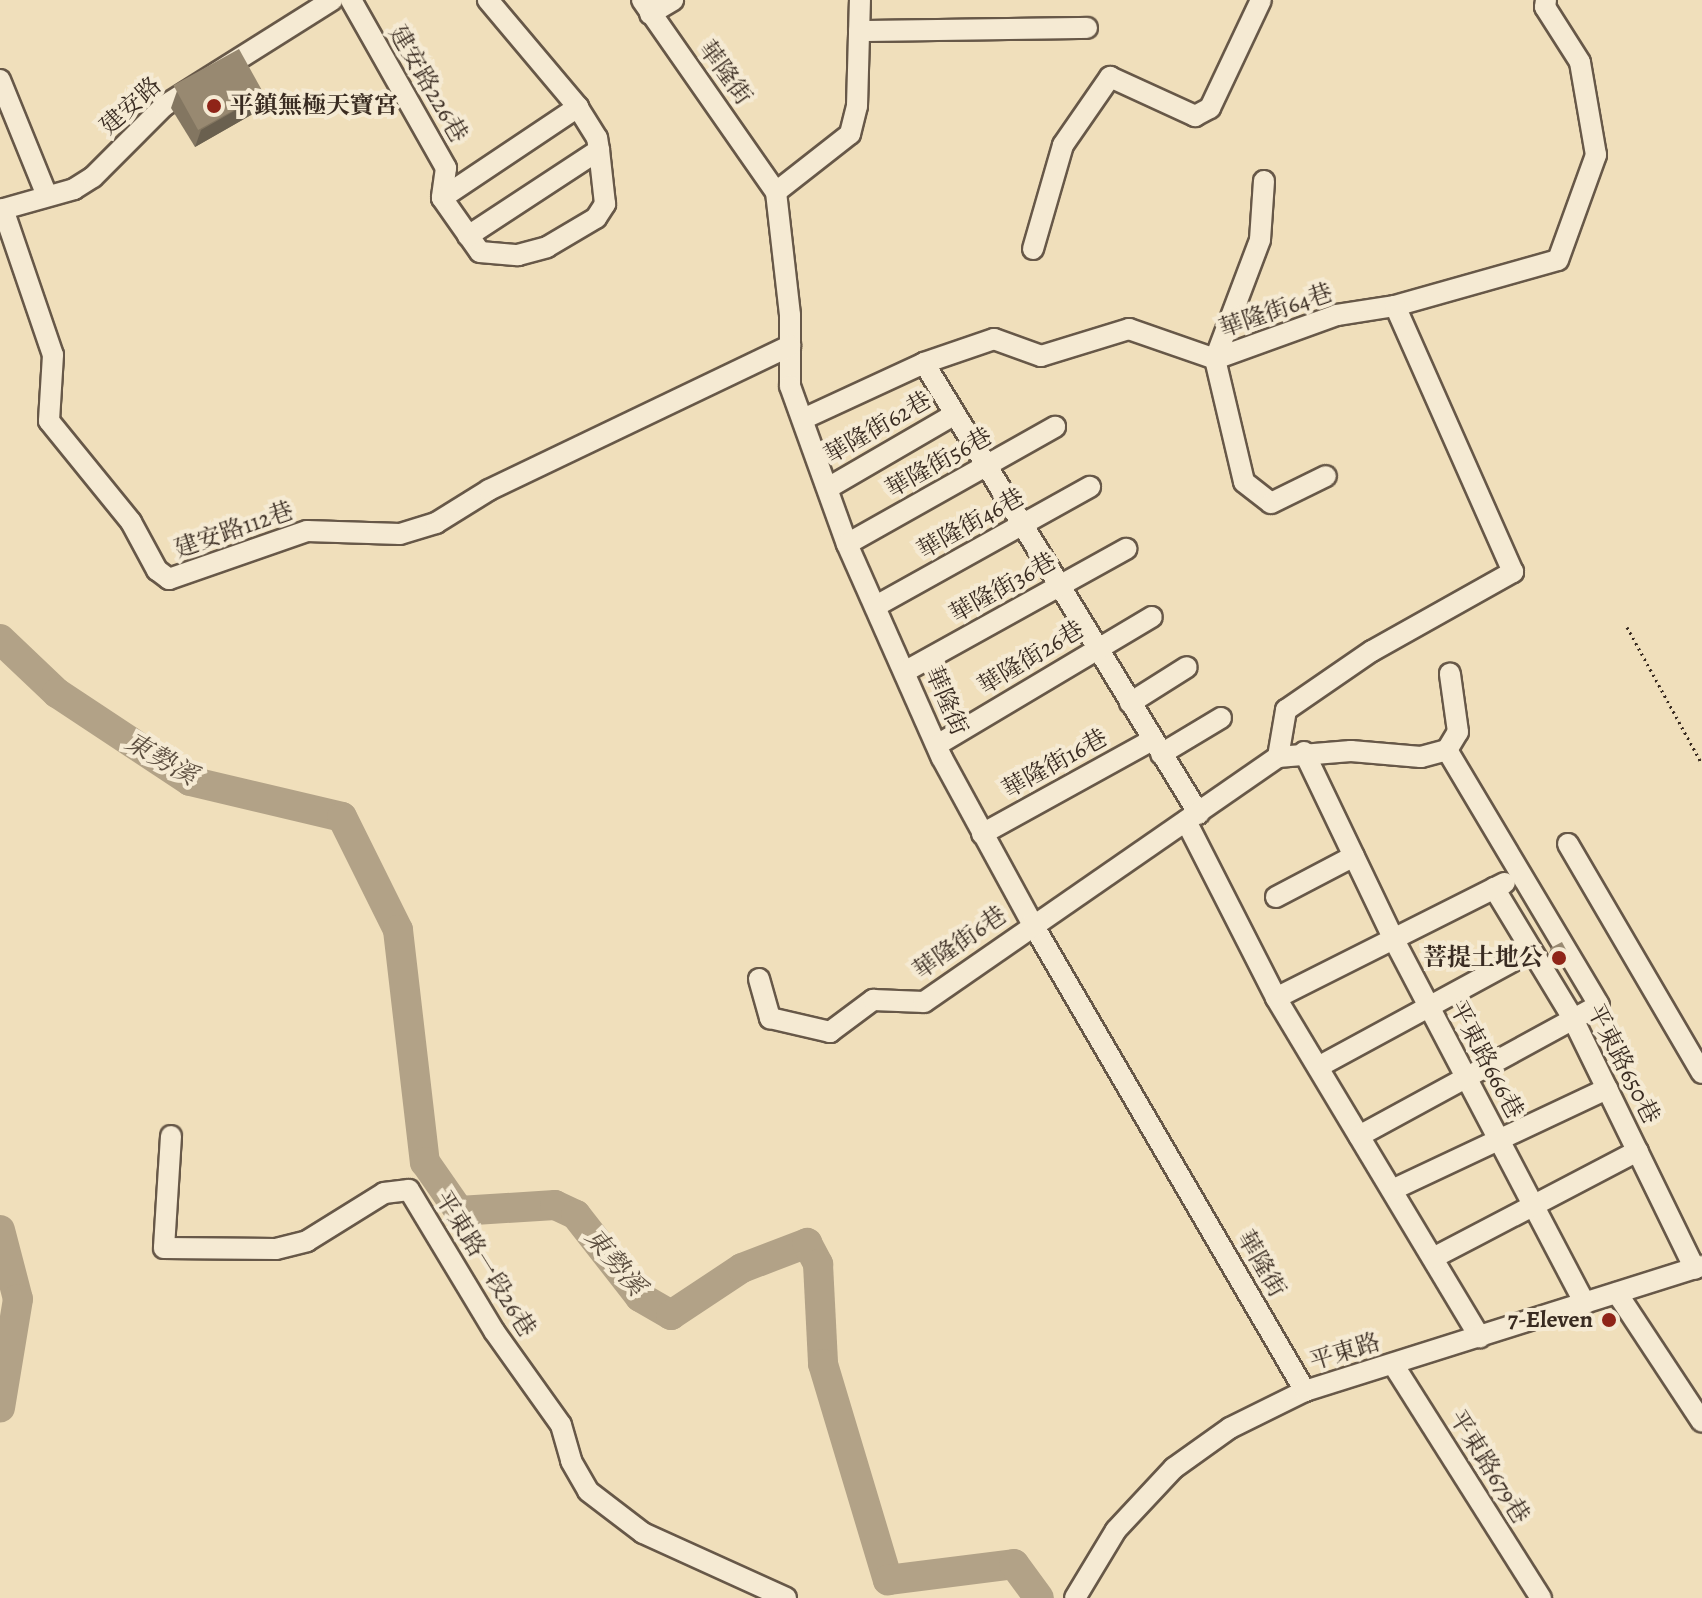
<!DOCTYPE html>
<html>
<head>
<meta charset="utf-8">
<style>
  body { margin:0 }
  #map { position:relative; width:1702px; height:1598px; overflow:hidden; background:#f0dfbb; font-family:Alegreya,"Noto Serif TC",serif }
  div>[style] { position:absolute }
  .river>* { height:30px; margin:-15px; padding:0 15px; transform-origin:15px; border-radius:15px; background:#b2a287 }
  .path>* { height:3px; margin-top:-1.5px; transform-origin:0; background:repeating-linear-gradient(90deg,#392b21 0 2px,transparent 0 6px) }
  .roads { filter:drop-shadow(2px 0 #675848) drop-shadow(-2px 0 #675848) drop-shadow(0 2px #675848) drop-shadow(0 -2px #675848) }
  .minor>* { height:20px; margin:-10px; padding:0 10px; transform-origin:10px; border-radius:10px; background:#f5ead3 }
  .wall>* { inset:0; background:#837661 }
  .shaded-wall>* { inset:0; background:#6a604f }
  .building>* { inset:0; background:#988971; transform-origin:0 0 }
  .dots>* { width:22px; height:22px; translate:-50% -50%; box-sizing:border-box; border:4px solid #f5ead3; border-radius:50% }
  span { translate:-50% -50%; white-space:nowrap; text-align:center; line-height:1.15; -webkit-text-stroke:8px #f5ead3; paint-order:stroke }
  .street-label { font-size:24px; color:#392b21 }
  .poi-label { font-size:24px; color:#392b21; font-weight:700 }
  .left { translate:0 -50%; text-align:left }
  .right { translate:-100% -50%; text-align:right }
  .water-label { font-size:26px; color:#5d4f40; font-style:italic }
</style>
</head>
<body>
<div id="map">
  <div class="river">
    <div style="left:0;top:639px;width:79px;rotate:43.5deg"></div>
    <div style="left:57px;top:693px;width:159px;rotate:33.5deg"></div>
    <div style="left:190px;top:781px;width:156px;rotate:13.3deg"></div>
    <div style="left:342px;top:817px;width:126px;rotate:63.6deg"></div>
    <div style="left:398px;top:930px;width:234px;rotate:83.4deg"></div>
    <div style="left:425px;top:1162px;width:60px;rotate:55.2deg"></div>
    <div style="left:459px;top:1211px;width:96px;rotate:-3.6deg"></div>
    <div style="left:555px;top:1205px;width:23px;rotate:25deg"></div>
    <div style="left:576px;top:1215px;width:104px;rotate:52deg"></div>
    <div style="left:640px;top:1297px;width:36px;rotate:30deg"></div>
    <div style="left:671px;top:1315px;width:85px;rotate:-33.5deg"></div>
    <div style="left:742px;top:1268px;width:70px;rotate:-21deg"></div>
    <div style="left:807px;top:1243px;width:24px;rotate:62deg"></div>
    <div style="left:818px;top:1264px;width:100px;rotate:87.1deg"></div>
    <div style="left:823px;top:1364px;width:226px;rotate:73.3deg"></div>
    <div style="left:888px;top:1580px;width:127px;rotate:-7.2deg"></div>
    <div style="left:1014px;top:1564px;width:42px;rotate:53.7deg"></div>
    <div style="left:0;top:1230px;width:71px;rotate:75.4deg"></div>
    <div style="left:18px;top:1299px;width:110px;rotate:99.4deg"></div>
  </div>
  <div class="path">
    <div style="left:1627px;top:627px;width:156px;rotate:61.3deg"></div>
  </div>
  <div class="roads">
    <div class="minor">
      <div style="left:351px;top:0;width:193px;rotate:60.5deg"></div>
      <div style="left:446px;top:168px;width:30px;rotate:98deg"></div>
      <div style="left:442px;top:198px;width:66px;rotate:54.9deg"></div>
      <div style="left:480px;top:252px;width:38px;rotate:5deg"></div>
      <div style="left:518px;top:255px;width:30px;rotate:-15deg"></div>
      <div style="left:547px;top:247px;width:57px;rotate:-30.6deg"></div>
      <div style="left:596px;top:218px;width:17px;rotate:-57deg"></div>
      <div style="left:605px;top:204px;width:54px;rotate:-96.3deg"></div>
      <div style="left:599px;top:150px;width:12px;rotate:-99deg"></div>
      <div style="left:597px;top:138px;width:36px;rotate:-122deg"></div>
      <div style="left:578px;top:107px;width:140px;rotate:-130.1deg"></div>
      <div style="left:642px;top:0;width:234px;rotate:55.1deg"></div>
      <div style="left:776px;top:192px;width:124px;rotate:83.5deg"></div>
      <div style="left:790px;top:315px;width:71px;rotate:90deg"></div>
      <div style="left:790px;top:386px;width:168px;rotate:70.2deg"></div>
      <div style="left:847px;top:544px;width:234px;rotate:66.1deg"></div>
      <div style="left:942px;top:758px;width:188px;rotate:61.4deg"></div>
      <div style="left:1032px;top:923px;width:542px;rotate:59.74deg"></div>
      <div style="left:650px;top:14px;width:27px;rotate:-31deg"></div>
      <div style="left:859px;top:31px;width:228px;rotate:-0.8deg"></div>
      <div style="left:0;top:80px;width:125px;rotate:67.9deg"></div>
      <div style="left:1264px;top:181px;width:59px;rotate:93.9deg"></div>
      <div style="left:1260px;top:240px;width:127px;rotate:110.7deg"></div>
      <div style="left:1215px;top:359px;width:126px;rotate:76.7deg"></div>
      <div style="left:1244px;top:482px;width:34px;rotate:38deg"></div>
      <div style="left:1271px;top:503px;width:61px;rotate:-26.1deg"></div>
      <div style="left:776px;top:192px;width:94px;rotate:-38.1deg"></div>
      <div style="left:850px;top:134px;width:29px;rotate:-76deg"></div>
      <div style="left:857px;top:106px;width:106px;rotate:-88.4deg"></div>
      <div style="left:442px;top:198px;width:164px;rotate:-33.8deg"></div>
      <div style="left:3px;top:209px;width:154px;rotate:71.1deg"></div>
      <div style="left:53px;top:355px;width:66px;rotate:93.5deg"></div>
      <div style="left:49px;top:421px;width:130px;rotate:50.9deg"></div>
      <div style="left:131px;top:522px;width:55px;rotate:61.6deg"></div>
      <div style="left:157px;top:570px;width:15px;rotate:37deg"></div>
      <div style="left:169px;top:579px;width:146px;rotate:-19.2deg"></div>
      <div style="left:307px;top:531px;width:93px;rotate:1.8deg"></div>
      <div style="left:400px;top:534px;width:38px;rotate:-17deg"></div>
      <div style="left:436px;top:523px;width:62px;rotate:-31.9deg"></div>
      <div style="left:489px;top:490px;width:334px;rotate:-25.6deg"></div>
      <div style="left:0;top:210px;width:77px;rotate:-15.8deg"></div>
      <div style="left:74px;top:189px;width:22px;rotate:-32deg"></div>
      <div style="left:93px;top:177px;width:100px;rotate:-45deg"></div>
      <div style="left:164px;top:106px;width:199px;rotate:-32.2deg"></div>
      <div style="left:468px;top:236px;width:157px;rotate:-33.3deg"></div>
      <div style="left:1033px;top:249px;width:108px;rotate:-73.9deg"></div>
      <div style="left:1063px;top:145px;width:83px;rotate:-55.3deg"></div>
      <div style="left:1110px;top:77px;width:94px;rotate:24.6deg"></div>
      <div style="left:1195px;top:116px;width:17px;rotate:-28deg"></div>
      <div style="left:1210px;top:108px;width:119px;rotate:-64.7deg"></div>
      <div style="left:924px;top:363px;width:528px;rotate:58.63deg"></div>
      <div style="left:803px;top:419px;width:133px;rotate:-24.8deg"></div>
      <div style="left:924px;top:363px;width:74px;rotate:-18.9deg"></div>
      <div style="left:994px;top:339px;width:50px;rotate:19.9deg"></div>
      <div style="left:1041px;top:356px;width:92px;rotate:-17.1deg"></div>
      <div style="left:1129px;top:329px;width:91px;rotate:19.2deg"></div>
      <div style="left:1215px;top:359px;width:130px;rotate:-19.8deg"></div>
      <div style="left:1337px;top:315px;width:59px;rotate:-8.8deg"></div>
      <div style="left:1395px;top:306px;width:169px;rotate:-15.8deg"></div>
      <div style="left:1558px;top:260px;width:112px;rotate:-70.1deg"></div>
      <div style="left:1596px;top:155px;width:94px;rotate:-99.8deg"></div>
      <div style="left:1580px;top:62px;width:65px;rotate:-122.5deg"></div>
      <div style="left:1545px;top:7px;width:7px;rotate:-82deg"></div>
      <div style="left:828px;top:488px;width:147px;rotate:-30.2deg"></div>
      <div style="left:847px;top:544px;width:239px;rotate:-29.4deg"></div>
      <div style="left:876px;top:606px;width:245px;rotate:-29.1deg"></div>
      <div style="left:906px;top:671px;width:252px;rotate:-29deg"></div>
      <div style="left:1130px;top:703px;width:67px;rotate:-32.3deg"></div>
      <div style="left:937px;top:745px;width:250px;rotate:-30.8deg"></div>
      <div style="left:1304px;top:752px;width:206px;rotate:64.4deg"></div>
      <div style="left:1393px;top:938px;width:413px;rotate:62.3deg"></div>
      <div style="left:1161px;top:754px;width:70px;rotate:-31deg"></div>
      <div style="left:1278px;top:757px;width:48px;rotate:-80.3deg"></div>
      <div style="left:1286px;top:710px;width:104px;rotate:-34.5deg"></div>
      <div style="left:1372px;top:651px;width:162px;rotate:-29.3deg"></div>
      <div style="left:1513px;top:572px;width:291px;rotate:-113.9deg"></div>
      <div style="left:1186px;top:821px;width:199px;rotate:63deg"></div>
      <div style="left:1276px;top:998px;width:396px;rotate:59deg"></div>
      <div style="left:982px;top:834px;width:194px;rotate:-28.9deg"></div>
      <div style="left:1568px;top:844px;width:265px;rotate:59.7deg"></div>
      <div style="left:1494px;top:888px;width:151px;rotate:58.8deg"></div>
      <div style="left:1572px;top:1017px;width:280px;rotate:64deg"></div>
      <div style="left:1276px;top:897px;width:88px;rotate:-27.7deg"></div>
      <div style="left:759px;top:979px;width:41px;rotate:74.2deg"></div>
      <div style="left:770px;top:1018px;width:62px;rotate:13.1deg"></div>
      <div style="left:830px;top:1032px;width:54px;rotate:-36.7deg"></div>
      <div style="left:873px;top:1000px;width:51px;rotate:2.2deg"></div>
      <div style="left:924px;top:1002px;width:431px;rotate:-34.7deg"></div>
      <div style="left:1278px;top:757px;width:73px;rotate:-4.7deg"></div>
      <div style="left:1351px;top:751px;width:70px;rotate:4.9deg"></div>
      <div style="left:1421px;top:757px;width:27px;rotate:-15deg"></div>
      <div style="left:1447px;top:750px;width:21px;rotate:-59deg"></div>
      <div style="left:1458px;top:732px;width:59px;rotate:-97.9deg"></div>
      <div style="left:1276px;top:998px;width:256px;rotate:-26.7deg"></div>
      <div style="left:1318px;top:1067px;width:243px;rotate:-28.5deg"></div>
      <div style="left:171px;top:1136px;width:112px;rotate:93.6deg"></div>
      <div style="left:164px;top:1248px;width:112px;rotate:0.5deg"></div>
      <div style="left:276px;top:1249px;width:32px;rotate:-14deg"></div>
      <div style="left:307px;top:1241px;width:91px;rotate:-31.9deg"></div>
      <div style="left:384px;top:1193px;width:25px;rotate:-7deg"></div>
      <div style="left:409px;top:1190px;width:165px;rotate:58.9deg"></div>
      <div style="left:494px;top:1331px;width:115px;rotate:54.5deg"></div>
      <div style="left:561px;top:1425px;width:37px;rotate:74deg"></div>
      <div style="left:571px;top:1461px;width:34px;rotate:60deg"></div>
      <div style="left:588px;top:1491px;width:69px;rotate:37.4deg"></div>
      <div style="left:643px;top:1533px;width:157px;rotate:24.4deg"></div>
      <div style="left:1359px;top:1136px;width:273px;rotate:-28.6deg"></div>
      <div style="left:1599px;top:1005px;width:297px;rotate:-120.8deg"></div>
      <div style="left:1392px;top:1190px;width:238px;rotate:-25.2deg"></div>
      <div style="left:1433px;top:1258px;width:231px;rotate:-27.6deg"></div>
      <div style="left:1617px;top:1293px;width:154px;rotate:56.6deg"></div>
      <div style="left:1393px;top:1364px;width:277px;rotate:57.7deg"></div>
      <div style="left:1075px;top:1598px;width:79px;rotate:-58.9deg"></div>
      <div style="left:1116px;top:1530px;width:85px;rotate:-46.9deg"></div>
      <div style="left:1174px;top:1468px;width:69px;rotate:-35.5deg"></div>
      <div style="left:1230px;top:1428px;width:84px;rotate:-26.3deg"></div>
      <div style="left:1305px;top:1391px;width:416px;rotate:-17.5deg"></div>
    </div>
  </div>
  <div class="wall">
    <div style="clip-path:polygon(177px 91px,258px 111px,195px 147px,171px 108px)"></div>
    <div style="clip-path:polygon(1551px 948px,1568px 963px,1557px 969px,1549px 953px)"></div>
  </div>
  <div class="shaded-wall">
    <div style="clip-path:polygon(264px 94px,258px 111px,195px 147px,201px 130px)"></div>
    <div style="clip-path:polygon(1570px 957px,1568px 963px,1557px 969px,1559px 963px)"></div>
  </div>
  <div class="building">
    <div style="left:239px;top:49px;width:51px;height:75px;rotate:61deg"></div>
    <div style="left:1562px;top:942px;width:17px;height:13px;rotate:62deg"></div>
  </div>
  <div class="dots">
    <div style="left:214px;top:106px;background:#8f2418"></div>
    <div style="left:1559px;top:958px;background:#8f2418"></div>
    <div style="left:1609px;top:1320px;background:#8f2418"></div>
  </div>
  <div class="street-label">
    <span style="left:725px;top:73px;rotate:54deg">華隆街</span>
    <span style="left:428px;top:84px;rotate:60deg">建安路226巷</span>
    <span style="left:131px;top:106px;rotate:-42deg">建安路</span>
    <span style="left:1276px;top:311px;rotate:-19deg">華隆街64巷</span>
    <span style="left:878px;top:428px;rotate:-30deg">華隆街62巷</span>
    <span style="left:939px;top:463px;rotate:-29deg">華隆街56巷</span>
    <span style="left:971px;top:524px;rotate:-29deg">華隆街46巷</span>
    <span style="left:234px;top:530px;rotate:-19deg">建安路112巷</span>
    <span style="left:1003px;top:588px;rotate:-29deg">華隆街36巷</span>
    <span style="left:1031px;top:658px;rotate:-31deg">華隆街26巷</span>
    <span style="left:946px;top:701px;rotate:67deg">華隆街</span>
    <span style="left:1055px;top:764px;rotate:-29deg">華隆街16巷</span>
    <span style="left:960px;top:943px;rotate:-35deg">華隆街6巷</span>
    <span style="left:1486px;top:1060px;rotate:62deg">平東路666巷</span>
    <span style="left:1623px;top:1064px;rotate:63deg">平東路650巷</span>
    <span style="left:485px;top:1264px;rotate:58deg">平東路一段26巷</span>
    <span style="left:1261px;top:1264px;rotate:60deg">華隆街</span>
    <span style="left:1345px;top:1352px;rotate:-17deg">平東路</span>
    <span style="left:1489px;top:1467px;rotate:58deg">平東路679巷</span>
  </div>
  <div class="poi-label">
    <span class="left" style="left:230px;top:106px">平鎮無極天寶宮</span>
    <span class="right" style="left:1543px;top:958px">菩提土地公</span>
    <span class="right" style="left:1593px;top:1320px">7-Eleven</span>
  </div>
  <div class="water-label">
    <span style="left:161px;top:759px;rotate:30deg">東勢溪</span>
    <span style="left:615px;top:1262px;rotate:50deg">東勢溪</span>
  </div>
</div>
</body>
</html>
